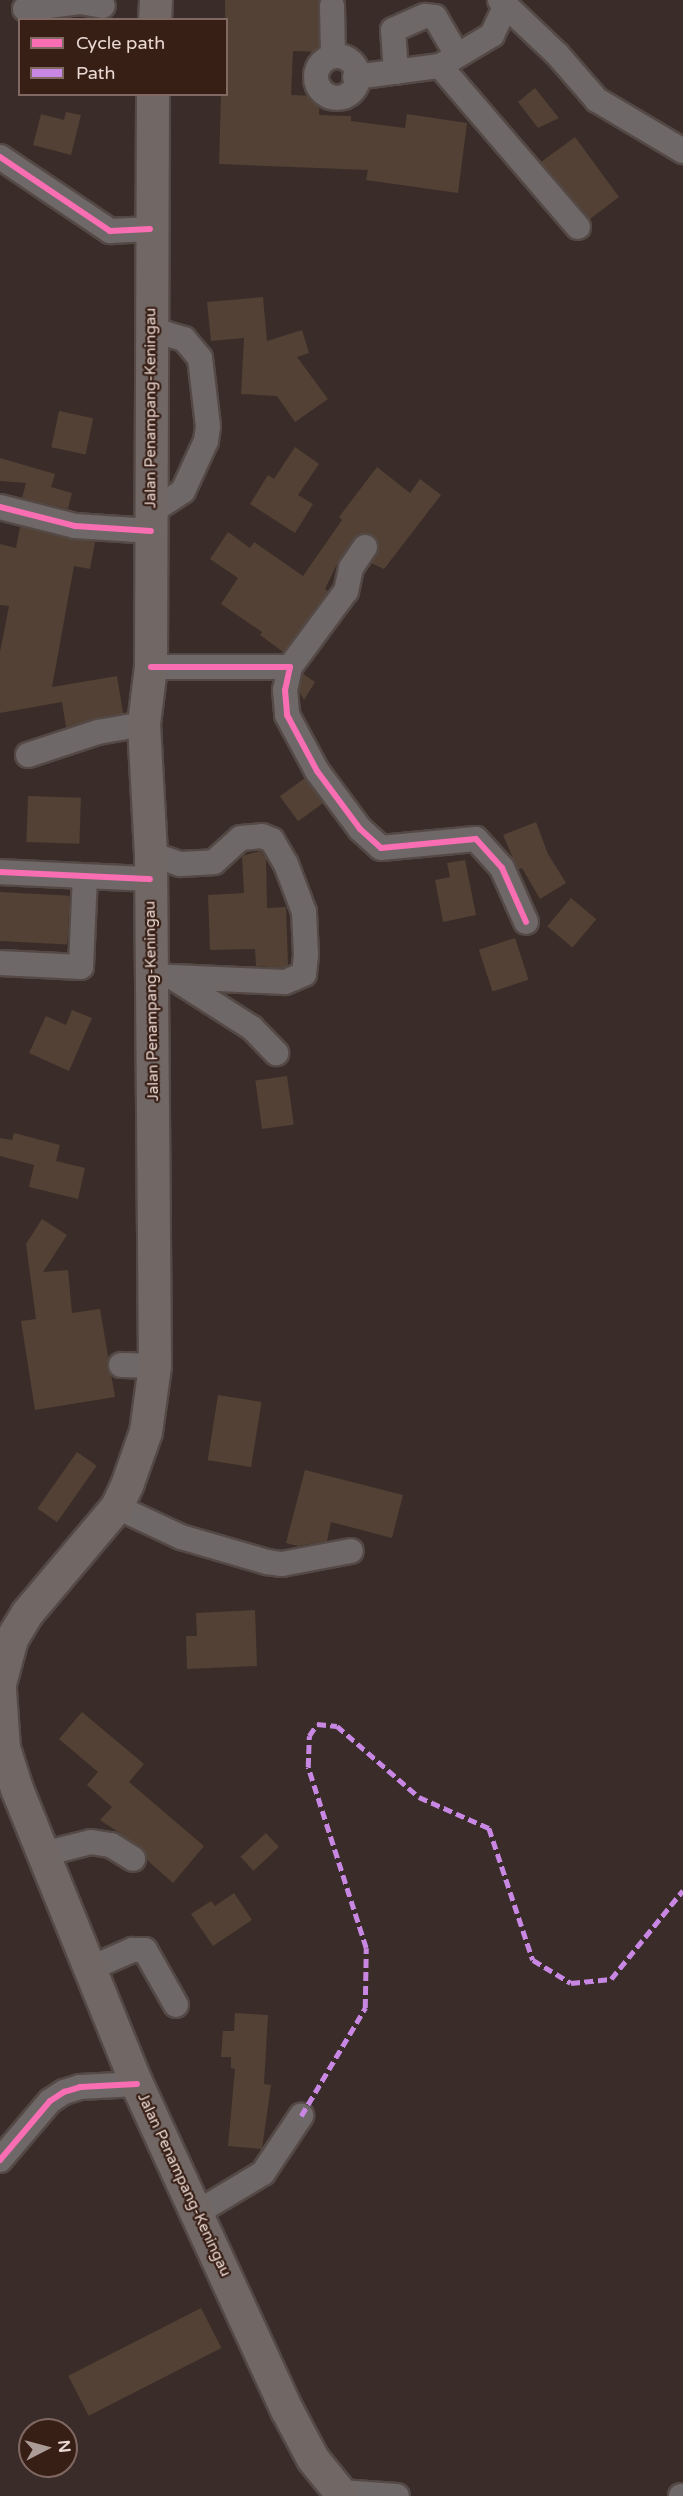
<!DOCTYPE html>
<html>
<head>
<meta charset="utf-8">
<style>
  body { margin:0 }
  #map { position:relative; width:683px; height:2496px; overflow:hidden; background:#3a2c28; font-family:"Varela Round",sans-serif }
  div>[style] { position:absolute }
  .building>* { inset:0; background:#524134; transform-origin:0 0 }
  .roads { filter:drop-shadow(2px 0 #544945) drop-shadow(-2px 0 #544945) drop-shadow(0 2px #544945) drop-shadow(0 -2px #544945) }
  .minor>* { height:24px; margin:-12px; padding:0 12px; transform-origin:12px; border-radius:12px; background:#6f6868 }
  .minor>.ring { margin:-12px; padding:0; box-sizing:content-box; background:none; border:24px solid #6f6868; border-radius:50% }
  .major>* { height:32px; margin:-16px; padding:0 16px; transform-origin:16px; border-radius:16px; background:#716866 }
  .quiet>* { height:4.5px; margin-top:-2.25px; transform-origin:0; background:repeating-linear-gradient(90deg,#c787e3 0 9px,transparent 0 13.5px) }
  .cycleway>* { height:6px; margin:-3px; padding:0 3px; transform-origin:3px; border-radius:3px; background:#f96db3 }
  span { translate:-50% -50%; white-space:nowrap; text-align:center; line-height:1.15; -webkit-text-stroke:4.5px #381f16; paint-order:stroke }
  .street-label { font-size:15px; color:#ead9d3 }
  .legend { position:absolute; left:18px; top:18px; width:210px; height:78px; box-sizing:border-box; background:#381f16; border:2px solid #7f6962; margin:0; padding:8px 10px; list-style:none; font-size:18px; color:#ead9d3 }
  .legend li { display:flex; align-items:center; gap:12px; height:30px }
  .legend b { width:30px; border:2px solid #7f6962 }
  .north { position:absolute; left:18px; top:2418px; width:60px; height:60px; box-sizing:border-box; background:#381f16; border:2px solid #7f6962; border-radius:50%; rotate:84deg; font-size:16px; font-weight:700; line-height:24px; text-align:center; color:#ead9d3 }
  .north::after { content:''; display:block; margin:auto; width:21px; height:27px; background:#ac9c97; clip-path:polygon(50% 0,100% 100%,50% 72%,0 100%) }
</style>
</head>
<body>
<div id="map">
  <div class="building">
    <div style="clip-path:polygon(225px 0,319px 0,319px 52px,293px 51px,291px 95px,320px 96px,319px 115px,351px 116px,351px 121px,405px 128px,407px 114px,467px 123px,458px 193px,366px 180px,368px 170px,219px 164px,221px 94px,226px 94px)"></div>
    <div style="clip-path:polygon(535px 88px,559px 118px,538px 128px,518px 102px)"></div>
    <div style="clip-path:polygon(66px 112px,81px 115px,71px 155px,33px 145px,41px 114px,64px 120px)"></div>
    <div style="clip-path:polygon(575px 137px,619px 197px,590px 219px,541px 162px)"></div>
    <div style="clip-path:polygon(263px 297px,267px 341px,302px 330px,309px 353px,297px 357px,328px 399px,295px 422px,277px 396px,241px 394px,244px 338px,211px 341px,207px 302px)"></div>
    <div style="left:59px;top:411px;width:35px;height:37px;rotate:12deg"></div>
    <div style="clip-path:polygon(295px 447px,319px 464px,298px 495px,313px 504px,295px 533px,250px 504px,268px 475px,274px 479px)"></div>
    <div style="clip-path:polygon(0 458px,55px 474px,51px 487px,72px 493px,68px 509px,22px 498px,26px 483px,0 481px)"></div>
    <div style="clip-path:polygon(377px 467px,410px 493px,420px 479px,441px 495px,384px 569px,371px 563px,379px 548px,377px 540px,366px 533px,358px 535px,339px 560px,325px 589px,328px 591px,283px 652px,260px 635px,262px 632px,221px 604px,238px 578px,210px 559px,228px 532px,250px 548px,254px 542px,303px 576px,342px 520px,339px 517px)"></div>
    <div style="clip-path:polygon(20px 527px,95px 542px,90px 569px,74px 566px,52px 687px,117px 676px,123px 713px,66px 727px,62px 702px,0 713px,0 652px,9px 606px,0 605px,0 544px,16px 548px)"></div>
    <div style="clip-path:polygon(303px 674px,315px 682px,304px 700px,299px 691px)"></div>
    <div style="left:305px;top:778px;width:31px;height:31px;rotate:54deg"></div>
    <div style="left:28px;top:796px;width:53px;height:46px;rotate:2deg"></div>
    <div style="clip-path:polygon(536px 822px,548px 854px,566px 883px,540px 899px,522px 868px,518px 870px,503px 835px)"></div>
    <div style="clip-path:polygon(260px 851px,266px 858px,267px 908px,286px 907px,288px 965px,282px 968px,256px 966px,255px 949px,210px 950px,208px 895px,244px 893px,242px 856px)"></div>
    <div style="clip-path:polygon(465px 860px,476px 915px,443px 922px,435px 880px,450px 877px,447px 863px)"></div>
    <div style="left:0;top:892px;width:70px;height:49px;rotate:3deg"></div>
    <div style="left:571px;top:898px;width:33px;height:37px;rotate:40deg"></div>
    <div style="left:515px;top:938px;width:44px;height:38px;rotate:72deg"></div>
    <div style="clip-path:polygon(72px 1010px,92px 1018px,69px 1071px,29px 1053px,46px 1016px,66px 1025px)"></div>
    <div style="left:287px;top:1076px;width:49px;height:32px;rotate:82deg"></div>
    <div style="clip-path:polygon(14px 1133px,60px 1145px,56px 1161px,85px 1168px,78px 1199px,29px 1187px,34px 1165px,0 1156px,0 1138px,12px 1140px)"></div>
    <div style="clip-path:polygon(42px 1219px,67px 1235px,43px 1272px,68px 1270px,72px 1313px,100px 1309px,115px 1397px,35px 1410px,21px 1321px,36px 1319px,26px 1244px)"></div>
    <div style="left:218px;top:1395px;width:44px;height:66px;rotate:9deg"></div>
    <div style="left:77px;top:1452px;width:24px;height:69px;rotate:35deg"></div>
    <div style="clip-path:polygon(305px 1470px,403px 1495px,392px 1538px,331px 1522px,327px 1541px,298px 1546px,286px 1543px)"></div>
    <div style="clip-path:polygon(255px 1610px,257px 1666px,187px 1669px,186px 1636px,197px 1636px,196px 1613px)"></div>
    <div style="clip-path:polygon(82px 1712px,144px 1764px,129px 1782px,204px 1846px,173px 1883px,147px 1860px,141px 1847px,100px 1820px,112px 1807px,87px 1785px,98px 1772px,59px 1739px)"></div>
    <div style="left:266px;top:1833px;width:19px;height:35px;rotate:47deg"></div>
    <div style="clip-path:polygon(234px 1893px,252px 1920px,213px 1946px,191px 1914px,211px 1901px,215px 1906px)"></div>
    <div style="clip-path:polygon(235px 2013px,268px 2015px,264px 2084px,271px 2085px,262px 2149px,228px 2146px,235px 2069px,231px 2068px,231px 2057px,221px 2057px,223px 2031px,234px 2031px)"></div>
    <div style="left:201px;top:2308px;width:45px;height:149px;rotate:63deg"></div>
  </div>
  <div class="roads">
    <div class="minor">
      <div style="left:500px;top:0;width:79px;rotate:43.5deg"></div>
      <div style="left:557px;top:54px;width:61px;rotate:49deg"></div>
      <div style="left:597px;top:100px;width:100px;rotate:30.7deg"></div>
      <div style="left:332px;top:6px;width:48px;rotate:88.8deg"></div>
      <div style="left:25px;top:9px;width:55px;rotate:-7.3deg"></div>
      <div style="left:80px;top:2px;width:23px;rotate:10deg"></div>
      <div class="ring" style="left:316px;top:56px;width:18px;height:18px"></div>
      <div style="left:440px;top:66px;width:212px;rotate:49.4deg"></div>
      <div style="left:396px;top:72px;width:42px;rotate:-94.1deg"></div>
      <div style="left:393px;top:30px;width:35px;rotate:-24deg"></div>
      <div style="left:425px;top:16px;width:10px;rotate:6deg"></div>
      <div style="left:435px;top:17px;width:44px;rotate:59.9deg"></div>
      <div style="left:355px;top:77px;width:86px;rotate:-7.4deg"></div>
      <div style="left:440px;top:66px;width:61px;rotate:-30.8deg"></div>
      <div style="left:492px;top:35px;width:31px;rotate:-65deg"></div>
      <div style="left:0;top:157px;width:133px;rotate:33.9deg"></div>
      <div style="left:110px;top:231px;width:40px;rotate:-2.9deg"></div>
      <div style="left:0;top:507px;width:77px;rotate:14.2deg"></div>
      <div style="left:75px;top:526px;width:76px;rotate:3.8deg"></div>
      <div style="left:151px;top:512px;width:38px;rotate:-33deg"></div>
      <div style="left:183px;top:491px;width:55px;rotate:-65.3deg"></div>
      <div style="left:206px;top:441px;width:15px;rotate:-82deg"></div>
      <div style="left:208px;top:426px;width:68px;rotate:-96.7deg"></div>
      <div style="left:200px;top:358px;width:25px;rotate:-130deg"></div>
      <div style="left:184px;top:339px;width:18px;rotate:-164deg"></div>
      <div style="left:167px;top:334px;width:14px;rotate:172deg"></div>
      <div style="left:365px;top:547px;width:25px;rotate:124deg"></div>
      <div style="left:351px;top:568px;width:24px;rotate:102deg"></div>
      <div style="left:346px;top:591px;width:94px;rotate:126.4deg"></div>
      <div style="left:290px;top:667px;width:24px;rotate:102deg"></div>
      <div style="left:285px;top:690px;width:25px;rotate:85deg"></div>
      <div style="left:287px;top:715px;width:64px;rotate:61.8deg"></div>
      <div style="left:317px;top:771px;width:72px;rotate:53.4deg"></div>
      <div style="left:360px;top:829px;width:28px;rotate:42deg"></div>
      <div style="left:381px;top:848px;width:95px;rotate:-5.4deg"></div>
      <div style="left:476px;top:839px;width:39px;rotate:48deg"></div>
      <div style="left:502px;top:868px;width:59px;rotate:66deg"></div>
      <div style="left:151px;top:667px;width:139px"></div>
      <div style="left:28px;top:755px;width:74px;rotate:-18.2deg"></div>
      <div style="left:98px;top:732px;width:47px;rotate:-9.9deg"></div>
      <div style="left:151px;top:854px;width:31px;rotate:19deg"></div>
      <div style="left:180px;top:864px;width:34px;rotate:-3deg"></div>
      <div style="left:214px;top:862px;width:36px;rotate:-42deg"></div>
      <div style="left:241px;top:838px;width:21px;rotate:-5deg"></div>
      <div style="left:262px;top:836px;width:11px;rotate:22deg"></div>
      <div style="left:272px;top:840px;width:28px;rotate:60deg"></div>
      <div style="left:286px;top:864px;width:51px;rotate:69.4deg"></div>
      <div style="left:304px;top:912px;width:43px;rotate:87.3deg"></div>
      <div style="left:306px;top:955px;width:19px;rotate:96deg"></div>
      <div style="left:304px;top:974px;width:21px;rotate:157deg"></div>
      <div style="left:285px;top:982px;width:134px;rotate:-177.4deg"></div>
      <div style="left:0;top:872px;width:150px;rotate:2.7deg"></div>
      <div style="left:0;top:963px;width:81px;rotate:2.8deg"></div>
      <div style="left:81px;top:967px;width:90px;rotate:-87.5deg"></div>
      <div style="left:175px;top:979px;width:91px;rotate:32.5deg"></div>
      <div style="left:252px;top:1028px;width:35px;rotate:46deg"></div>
      <div style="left:121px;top:1365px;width:34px;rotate:2deg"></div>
      <div style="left:117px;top:1507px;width:71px;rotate:25.1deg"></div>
      <div style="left:181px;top:1537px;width:90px;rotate:16.2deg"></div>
      <div style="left:267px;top:1562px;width:15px;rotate:8deg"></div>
      <div style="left:282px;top:1564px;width:70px;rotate:-10.7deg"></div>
      <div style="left:43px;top:1854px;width:49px;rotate:-14deg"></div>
      <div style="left:91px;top:1842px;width:20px;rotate:9deg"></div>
      <div style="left:111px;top:1845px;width:26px;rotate:32deg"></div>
      <div style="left:91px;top:1968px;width:45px;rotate:-23.7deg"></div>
      <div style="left:132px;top:1950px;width:13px"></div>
      <div style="left:145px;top:1950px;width:63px;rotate:60.6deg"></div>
      <div style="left:0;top:2160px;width:77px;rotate:-49.7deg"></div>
      <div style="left:50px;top:2101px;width:17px;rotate:-33deg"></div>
      <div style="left:64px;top:2092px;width:17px;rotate:-17deg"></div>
      <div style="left:80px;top:2087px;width:57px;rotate:-3deg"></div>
      <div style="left:198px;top:2212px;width:76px;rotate:-31deg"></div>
      <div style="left:263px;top:2173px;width:69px;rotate:-56.3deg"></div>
      <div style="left:340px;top:2492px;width:57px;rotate:4deg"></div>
      <div style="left:681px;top:2496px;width:2px"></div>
    </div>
    <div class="major">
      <div style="left:155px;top:20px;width:20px;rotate:-87deg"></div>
      <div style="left:0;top:1684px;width:47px;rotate:-75.1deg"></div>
      <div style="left:12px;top:1639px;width:29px;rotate:-59deg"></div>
      <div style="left:27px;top:1614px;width:140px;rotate:-49.9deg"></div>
      <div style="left:117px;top:1507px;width:26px;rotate:-65deg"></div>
      <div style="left:128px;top:1483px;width:54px;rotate:-70.6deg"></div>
      <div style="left:146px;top:1432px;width:67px;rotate:-82.2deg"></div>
      <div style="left:155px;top:1366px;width:512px;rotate:-90.45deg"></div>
      <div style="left:151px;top:854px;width:130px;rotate:-93.1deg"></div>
      <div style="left:144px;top:724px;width:57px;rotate:-83deg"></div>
      <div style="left:151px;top:667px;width:573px;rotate:-89.8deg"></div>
      <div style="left:0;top:1690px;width:58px;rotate:86.1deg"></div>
      <div style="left:4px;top:1748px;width:43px;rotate:72.4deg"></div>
      <div style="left:17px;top:1789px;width:318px;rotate:67.9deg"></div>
      <div style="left:137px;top:2084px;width:359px;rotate:65.3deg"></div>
      <div style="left:287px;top:2410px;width:55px;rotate:62deg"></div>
      <div style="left:313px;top:2459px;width:48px;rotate:51deg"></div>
    </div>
  </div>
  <div class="quiet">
    <div style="left:301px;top:2116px;width:126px;rotate:-59.3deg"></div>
    <div style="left:365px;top:2008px;width:60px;rotate:-89deg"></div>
    <div style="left:366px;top:1948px;width:190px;rotate:-107.8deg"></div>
    <div style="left:308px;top:1767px;width:31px;rotate:-88deg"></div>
    <div style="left:309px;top:1736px;width:14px;rotate:-56deg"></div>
    <div style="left:317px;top:1724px;width:20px;rotate:6deg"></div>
    <div style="left:337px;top:1726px;width:108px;rotate:40.9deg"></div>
    <div style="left:419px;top:1797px;width:77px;rotate:23.9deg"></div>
    <div style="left:489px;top:1828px;width:139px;rotate:71.6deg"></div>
    <div style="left:533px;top:1960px;width:44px;rotate:31.2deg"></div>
    <div style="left:571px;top:1983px;width:40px;rotate:-5.7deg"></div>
    <div style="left:611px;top:1979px;width:114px;rotate:-51deg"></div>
  </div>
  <div class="cycleway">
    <div style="left:0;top:157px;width:133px;rotate:33.9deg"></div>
    <div style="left:110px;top:231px;width:40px;rotate:-2.9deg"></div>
    <div style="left:0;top:507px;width:77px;rotate:14.2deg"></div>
    <div style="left:75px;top:526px;width:76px;rotate:3.8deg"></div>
    <div style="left:151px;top:667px;width:139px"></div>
    <div style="left:290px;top:667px;width:24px;rotate:102deg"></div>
    <div style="left:285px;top:690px;width:25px;rotate:85deg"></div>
    <div style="left:287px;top:715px;width:64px;rotate:61.8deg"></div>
    <div style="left:317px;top:771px;width:72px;rotate:53.4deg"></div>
    <div style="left:360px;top:829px;width:28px;rotate:42deg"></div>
    <div style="left:381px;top:848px;width:95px;rotate:-5.4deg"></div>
    <div style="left:476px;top:839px;width:39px;rotate:48deg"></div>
    <div style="left:502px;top:868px;width:59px;rotate:66deg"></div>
    <div style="left:0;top:872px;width:150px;rotate:2.7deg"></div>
    <div style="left:0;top:2160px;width:77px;rotate:-49.7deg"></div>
    <div style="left:50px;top:2101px;width:17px;rotate:-33deg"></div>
    <div style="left:64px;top:2092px;width:17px;rotate:-17deg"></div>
    <div style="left:80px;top:2087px;width:57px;rotate:-3deg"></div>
  </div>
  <div class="street-label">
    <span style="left:151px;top:408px;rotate:-90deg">Jalan Penampang-Keningau</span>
    <span style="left:152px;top:1001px;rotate:-91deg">Jalan Penampang-Keningau</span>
    <span style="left:184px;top:2185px;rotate:65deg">Jalan Penampang-Keningau</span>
  </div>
  <ul class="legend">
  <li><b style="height:8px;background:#f96db3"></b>Cycle path</li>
  <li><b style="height:8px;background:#c787e3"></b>Path</li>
  </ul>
  <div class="north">N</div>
</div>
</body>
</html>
